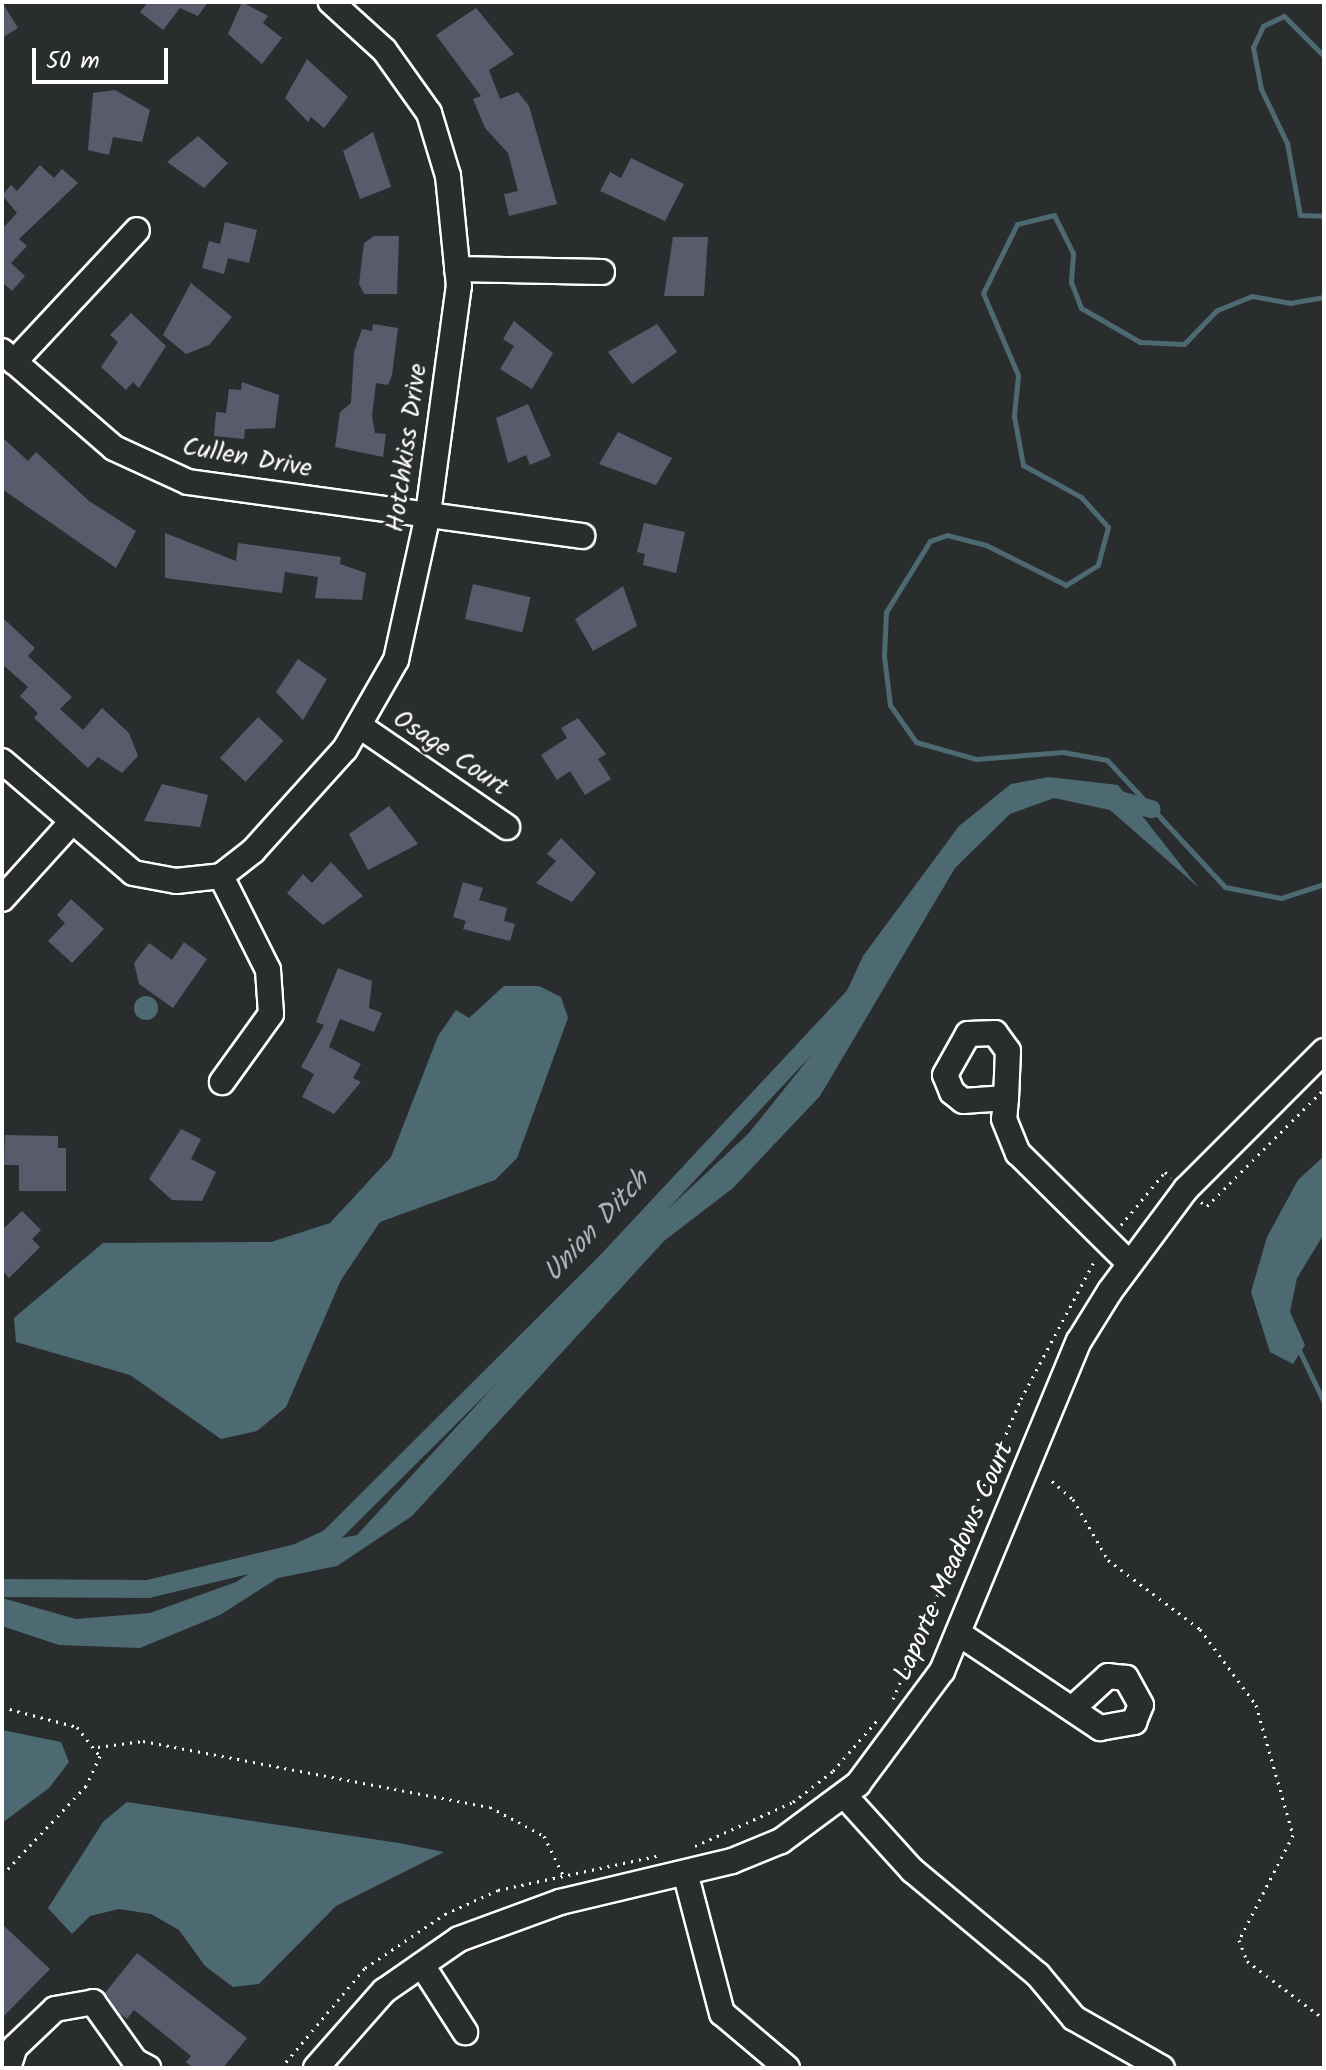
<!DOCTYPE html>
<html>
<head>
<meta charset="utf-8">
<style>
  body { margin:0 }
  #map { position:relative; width:1326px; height:2070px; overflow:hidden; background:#2a2d2e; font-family:Kalam,sans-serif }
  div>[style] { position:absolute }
  .water>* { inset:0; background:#4d6971 }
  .round { border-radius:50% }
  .stream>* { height:5px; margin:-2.5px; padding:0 2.5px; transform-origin:2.5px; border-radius:2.5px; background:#4d6971 }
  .canal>* { height:18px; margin:-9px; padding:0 9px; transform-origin:9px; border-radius:9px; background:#4d6971 }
  .building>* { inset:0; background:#595a6c; transform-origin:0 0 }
  .path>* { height:3px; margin-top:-1.5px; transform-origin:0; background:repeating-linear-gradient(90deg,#fff 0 2px,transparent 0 8px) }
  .roads { filter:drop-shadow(2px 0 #fff) drop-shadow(-2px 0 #fff) drop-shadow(0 2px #fff) drop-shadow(0 -2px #fff) }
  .minor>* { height:24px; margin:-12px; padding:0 12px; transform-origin:12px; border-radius:12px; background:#2a2d2e }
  span { translate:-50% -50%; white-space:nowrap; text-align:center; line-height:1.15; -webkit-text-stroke:6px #2a2d2e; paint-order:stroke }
  .street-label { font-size:26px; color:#fff }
  .water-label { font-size:28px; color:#a6b4b8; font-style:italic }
  .frame { position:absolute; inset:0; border:4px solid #fff; pointer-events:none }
  .scale { position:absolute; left:32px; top:48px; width:136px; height:36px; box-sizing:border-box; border:4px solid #fff; border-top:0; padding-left:10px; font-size:24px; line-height:28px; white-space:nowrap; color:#fff; -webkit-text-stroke:6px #2a2d2e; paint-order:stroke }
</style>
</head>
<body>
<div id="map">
  <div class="water">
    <div style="clip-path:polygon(1049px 777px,1118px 785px,1198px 887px,1110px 810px,1054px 798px,1010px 814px,955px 868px,820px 1096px,733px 1188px,664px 1241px,412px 1516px,337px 1566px,278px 1578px,220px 1615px,140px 1648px,59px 1645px,2px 1626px,2px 1598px,76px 1619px,150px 1613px,236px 1582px,288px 1549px,357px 1535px,588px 1284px,749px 1133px,825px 1038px,863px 956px,959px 826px,1011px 784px)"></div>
    <div style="clip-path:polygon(504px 986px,539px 986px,561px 997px,568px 1018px,517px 1158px,495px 1180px,380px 1222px,341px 1280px,286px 1407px,257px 1431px,221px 1439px,130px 1375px,16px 1342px,14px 1318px,103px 1243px,271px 1242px,330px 1223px,391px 1157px,438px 1036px,456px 1010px,469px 1018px)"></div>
    <div class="round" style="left:134px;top:996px;width:24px;height:24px"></div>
    <div style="clip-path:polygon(1324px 1156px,1324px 1234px,1297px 1278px,1290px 1312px,1305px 1345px,1293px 1364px,1270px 1352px,1251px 1292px,1267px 1237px,1298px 1180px)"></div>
    <div style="clip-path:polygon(2px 1730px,61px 1742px,69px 1762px,49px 1788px,2px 1823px)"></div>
    <div style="clip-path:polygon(127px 1802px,399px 1843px,444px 1852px,336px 1906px,259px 1984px,233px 1987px,205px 1966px,179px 1930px,151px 1914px,119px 1909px,90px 1916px,72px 1934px,48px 1908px,103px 1822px)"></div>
  </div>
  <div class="stream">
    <div style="left:1324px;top:56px;width:57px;rotate:-135deg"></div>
    <div style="left:1284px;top:16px;width:23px;rotate:155deg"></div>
    <div style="left:1263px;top:26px;width:23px;rotate:115deg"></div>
    <div style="left:1253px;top:47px;width:43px;rotate:79.2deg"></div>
    <div style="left:1261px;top:89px;width:60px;rotate:64.3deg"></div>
    <div style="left:1287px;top:143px;width:73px;rotate:79.8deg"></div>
    <div style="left:1300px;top:215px;width:24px;rotate:2deg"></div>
    <div style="left:1324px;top:297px;width:34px;rotate:170deg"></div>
    <div style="left:1291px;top:303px;width:40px;rotate:-170deg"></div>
    <div style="left:1252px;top:296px;width:38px;rotate:158deg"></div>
    <div style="left:1217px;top:310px;width:47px;rotate:134.1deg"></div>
    <div style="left:1184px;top:344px;width:44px;rotate:-177.4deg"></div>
    <div style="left:1140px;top:342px;width:68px;rotate:-150deg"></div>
    <div style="left:1081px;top:308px;width:28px;rotate:-111deg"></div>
    <div style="left:1071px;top:282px;width:29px;rotate:-86deg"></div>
    <div style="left:1073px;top:253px;width:42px;rotate:-116.6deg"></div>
    <div style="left:1054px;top:215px;width:38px;rotate:166deg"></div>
    <div style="left:1017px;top:224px;width:77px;rotate:116.2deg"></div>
    <div style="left:983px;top:293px;width:89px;rotate:66.9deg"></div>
    <div style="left:1018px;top:375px;width:41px;rotate:95.6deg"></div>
    <div style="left:1014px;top:416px;width:50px;rotate:79.6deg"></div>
    <div style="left:1023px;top:465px;width:66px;rotate:28.9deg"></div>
    <div style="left:1081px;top:497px;width:40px;rotate:48deg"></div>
    <div style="left:1108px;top:527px;width:39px;rotate:105deg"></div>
    <div style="left:1098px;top:565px;width:38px;rotate:148deg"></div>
    <div style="left:1066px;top:585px;width:89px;rotate:-153.4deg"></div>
    <div style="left:986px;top:545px;width:40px;rotate:-165.6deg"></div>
    <div style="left:947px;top:535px;width:18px;rotate:161deg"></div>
    <div style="left:930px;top:541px;width:84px;rotate:121.8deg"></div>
    <div style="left:886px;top:612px;width:44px;rotate:92.6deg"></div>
    <div style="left:884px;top:656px;width:49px;rotate:83deg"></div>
    <div style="left:890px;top:705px;width:45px;rotate:54.9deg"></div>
    <div style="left:916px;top:742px;width:62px;rotate:15.8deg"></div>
    <div style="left:976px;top:759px;width:87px;rotate:-4.6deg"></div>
    <div style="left:1063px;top:752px;width:45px;rotate:10.3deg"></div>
    <div style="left:1107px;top:760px;width:173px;rotate:47.1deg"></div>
    <div style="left:1225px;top:887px;width:57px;rotate:11.1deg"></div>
    <div style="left:1281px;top:898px;width:45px;rotate:-18deg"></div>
    <div style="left:1298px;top:1348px;width:60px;rotate:64.3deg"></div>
  </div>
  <div class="canal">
    <div style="left:1116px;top:799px;width:37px;rotate:16deg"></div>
    <div style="left:2px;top:1588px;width:146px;rotate:0.4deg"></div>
    <div style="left:148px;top:1589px;width:153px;rotate:-13.6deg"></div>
    <div style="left:297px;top:1553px;width:35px;rotate:-25deg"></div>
    <div style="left:329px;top:1538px;width:395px;rotate:-44.9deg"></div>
    <div style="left:609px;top:1259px;width:358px;rotate:-47deg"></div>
  </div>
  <div class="building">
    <div style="clip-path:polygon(2px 2px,18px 28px,2px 38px)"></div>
    <div style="clip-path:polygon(148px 2px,208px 2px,198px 16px,180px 8px,163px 30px,140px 12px)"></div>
    <div style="clip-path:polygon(242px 2px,268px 16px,263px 23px,282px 38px,262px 64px,228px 34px)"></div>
    <div style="clip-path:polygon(476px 8px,514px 54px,489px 70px,500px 99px,518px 92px,529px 106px,557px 204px,509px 216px,504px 194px,518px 191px,508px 153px,485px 128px,473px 99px,481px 96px,436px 35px)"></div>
    <div style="clip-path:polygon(307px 59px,348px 97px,324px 128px,311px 117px,308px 122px,285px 98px)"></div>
    <div style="clip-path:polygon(115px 90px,150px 110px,142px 142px,113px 137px,109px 155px,88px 150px,93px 93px)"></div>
    <div style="clip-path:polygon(373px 132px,391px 187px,360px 199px,343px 151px)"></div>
    <div style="clip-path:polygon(198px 136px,228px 163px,204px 188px,167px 162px)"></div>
    <div style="clip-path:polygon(631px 158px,684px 184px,665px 221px,600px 191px,610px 172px,621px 178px)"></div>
    <div style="clip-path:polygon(40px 165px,54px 178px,62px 169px,78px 183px,19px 239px,27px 246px,11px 263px,25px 276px,12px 291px,2px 282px,2px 229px,17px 213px,2px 195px,11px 185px,17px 191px)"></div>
    <div style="clip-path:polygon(225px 222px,257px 230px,249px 263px,228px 258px,224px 274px,202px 268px,209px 241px,220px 244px)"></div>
    <div style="clip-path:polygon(374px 236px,399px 236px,397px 294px,364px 294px,359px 284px,364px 243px)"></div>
    <div style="clip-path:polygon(673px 237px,708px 237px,704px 296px,664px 296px)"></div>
    <div style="clip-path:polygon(191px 283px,232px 317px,209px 345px,186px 354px,163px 335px)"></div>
    <div style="clip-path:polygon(131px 313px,166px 346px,139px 388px,133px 382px,126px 390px,101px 367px,118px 342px,110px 335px)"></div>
    <div style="clip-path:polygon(514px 321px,553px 353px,532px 389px,500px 369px,514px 346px,503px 339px)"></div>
    <div style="clip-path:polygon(373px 324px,398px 328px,392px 375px,388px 385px,376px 383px,372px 416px,375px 433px,386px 434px,383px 457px,335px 447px,340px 412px,351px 403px,354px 352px,362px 329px,372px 331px)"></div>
    <div style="clip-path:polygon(657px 324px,677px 352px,632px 384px,608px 352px)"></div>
    <div style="clip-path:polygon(242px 382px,279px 395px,275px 428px,245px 429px,244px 439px,214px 436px,216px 412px,226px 413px,229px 389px,241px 390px)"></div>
    <div style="clip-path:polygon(528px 404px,551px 456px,530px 465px,526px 455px,508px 463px,496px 418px)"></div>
    <div style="clip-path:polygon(618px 432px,672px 458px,656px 485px,599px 464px)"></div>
    <div style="clip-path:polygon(2px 437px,28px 461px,36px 452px,89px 501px,136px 531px,116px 568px,2px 489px)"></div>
    <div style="clip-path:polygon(644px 523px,685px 532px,676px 573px,643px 565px,645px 554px,637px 552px)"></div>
    <div style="clip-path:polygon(165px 533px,236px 561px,238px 543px,341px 557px,340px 564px,366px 573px,362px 600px,315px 598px,318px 577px,285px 572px,282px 593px,165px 578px)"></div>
    <div style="left:473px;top:584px;width:59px;height:36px;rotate:13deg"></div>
    <div style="clip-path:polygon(623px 586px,637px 626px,593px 651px,575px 619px)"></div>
    <div style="clip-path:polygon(2px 617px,35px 648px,28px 656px,72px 697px,60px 709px,83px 730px,102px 708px,129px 733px,138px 756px,122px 773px,98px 757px,88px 768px,34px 718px,38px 713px,20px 696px,28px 687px,2px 664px)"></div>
    <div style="clip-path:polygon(298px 659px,327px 679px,303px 720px,276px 692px)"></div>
    <div style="left:258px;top:717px;width:35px;height:56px;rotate:43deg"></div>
    <div style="clip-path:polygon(578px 718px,606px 754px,598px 759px,611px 779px,585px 795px,570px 771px,557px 780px,541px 755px,567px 738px,561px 728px)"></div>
    <div style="clip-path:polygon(162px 784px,208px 795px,200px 827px,144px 821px)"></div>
    <div style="clip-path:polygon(389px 806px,418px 844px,368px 870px,349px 834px)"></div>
    <div style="clip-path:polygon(561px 838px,596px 873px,572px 902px,536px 883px,556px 861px,547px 854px)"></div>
    <div style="clip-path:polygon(331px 862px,363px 896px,323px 925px,287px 893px,303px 874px,312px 883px)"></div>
    <div style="clip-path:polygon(463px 882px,483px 888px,479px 900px,507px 908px,504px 921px,515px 924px,510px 941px,463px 929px,466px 921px,453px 917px)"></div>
    <div style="clip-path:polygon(71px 899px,104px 929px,72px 963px,48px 941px,65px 923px,57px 915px)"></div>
    <div style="clip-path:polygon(184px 942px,207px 959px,173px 1008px,139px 984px,134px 963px,149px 943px,172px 960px)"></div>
    <div style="clip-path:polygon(338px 968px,372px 981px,369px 1008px,382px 1013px,374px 1032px,340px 1019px,329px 1047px,361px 1064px,353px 1078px,361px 1082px,334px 1114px,302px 1097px,314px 1074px,301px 1067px,324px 1025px,316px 1022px)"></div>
    <div style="clip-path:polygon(181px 1129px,201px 1139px,191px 1159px,216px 1172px,202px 1201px,172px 1200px,149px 1179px)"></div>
    <div style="clip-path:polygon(5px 1135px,58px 1136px,58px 1148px,66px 1148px,66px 1191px,19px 1191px,19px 1165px,4px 1165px)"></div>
    <div style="clip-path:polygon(22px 1211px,41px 1230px,32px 1239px,40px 1247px,9px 1278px,2px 1270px,2px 1230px)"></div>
    <div style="clip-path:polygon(2px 1924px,50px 1969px,2px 2018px)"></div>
    <div style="clip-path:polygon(137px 1953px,247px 2038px,223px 2068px,193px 2068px,186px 2062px,191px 2056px,134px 2010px,127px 2019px,120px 2014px,105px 1993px)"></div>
  </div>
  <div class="path">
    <div style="left:1201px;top:1202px;width:7px;rotate:34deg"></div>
    <div style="left:1207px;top:1206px;width:165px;rotate:-45deg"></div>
    <div style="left:1121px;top:1225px;width:69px;rotate:-50.3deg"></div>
    <div style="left:1165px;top:1172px;width:8px;rotate:40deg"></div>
    <div style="left:1052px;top:1481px;width:28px;rotate:41deg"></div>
    <div style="left:1073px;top:1499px;width:70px;rotate:60.2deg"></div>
    <div style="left:1108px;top:1560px;width:115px;rotate:36.9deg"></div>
    <div style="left:1200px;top:1629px;width:94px;rotate:53.6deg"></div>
    <div style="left:1256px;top:1705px;width:135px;rotate:74.1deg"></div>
    <div style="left:1293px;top:1835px;width:118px;rotate:117.2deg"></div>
    <div style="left:1239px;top:1940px;width:22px;rotate:69deg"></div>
    <div style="left:1247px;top:1961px;width:96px;rotate:37deg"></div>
    <div style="left:893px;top:1699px;width:326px;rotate:-66.9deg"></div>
    <div style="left:1021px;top:1399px;width:157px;rotate:-62deg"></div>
    <div style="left:2px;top:1707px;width:78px;rotate:14.9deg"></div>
    <div style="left:77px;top:1727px;width:37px;rotate:52deg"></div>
    <div style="left:100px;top:1756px;width:33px;rotate:115deg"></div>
    <div style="left:86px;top:1786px;width:122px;rotate:133.3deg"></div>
    <div style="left:98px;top:1747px;width:45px;rotate:-7.6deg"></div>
    <div style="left:143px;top:1741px;width:353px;rotate:10.8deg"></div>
    <div style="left:490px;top:1807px;width:61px;rotate:28.2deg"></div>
    <div style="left:544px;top:1836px;width:43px;rotate:64deg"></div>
    <div style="left:695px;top:1846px;width:107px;rotate:-24.2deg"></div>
    <div style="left:793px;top:1802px;width:51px;rotate:-37.8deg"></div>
    <div style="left:833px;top:1771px;width:70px;rotate:-49deg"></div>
    <div style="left:281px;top:2068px;width:131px;rotate:-50deg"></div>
    <div style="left:365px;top:1968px;width:97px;rotate:-34deg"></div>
    <div style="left:445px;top:1914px;width:58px;rotate:-24.4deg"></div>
    <div style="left:498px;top:1890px;width:163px;rotate:-12.1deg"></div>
  </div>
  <div class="roads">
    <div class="minor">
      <div style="left:457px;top:269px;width:145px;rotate:1.2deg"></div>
      <div style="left:2px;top:351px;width:148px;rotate:40.9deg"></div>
      <div style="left:114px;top:448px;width:81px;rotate:24.7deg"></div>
      <div style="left:188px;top:482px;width:398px;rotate:7.8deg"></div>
      <div style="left:14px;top:362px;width:180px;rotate:-47deg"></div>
      <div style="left:361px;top:727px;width:177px;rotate:34.4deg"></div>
      <div style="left:2px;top:761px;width:172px;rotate:40.5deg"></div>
      <div style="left:133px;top:873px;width:44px;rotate:10.5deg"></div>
      <div style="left:176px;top:881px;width:45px;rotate:-6.3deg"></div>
      <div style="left:221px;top:876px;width:41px;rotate:-38deg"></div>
      <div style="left:253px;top:851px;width:137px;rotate:-48deg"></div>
      <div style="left:345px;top:749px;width:103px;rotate:-60.2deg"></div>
      <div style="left:396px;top:660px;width:149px;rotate:-77.6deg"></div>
      <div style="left:428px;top:514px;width:230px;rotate:-82.3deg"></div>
      <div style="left:459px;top:286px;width:111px;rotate:-95.7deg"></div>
      <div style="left:448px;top:176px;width:66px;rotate:-106.8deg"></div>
      <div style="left:429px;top:113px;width:77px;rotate:-125.5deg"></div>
      <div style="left:384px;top:50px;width:72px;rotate:-137.8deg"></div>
      <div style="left:221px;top:876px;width:105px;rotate:63.4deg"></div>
      <div style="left:268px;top:970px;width:44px;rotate:86.1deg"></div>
      <div style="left:271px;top:1014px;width:84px;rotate:125.8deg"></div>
      <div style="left:2px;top:899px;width:101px;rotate:-47.8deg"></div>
      <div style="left:1006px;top:1098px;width:43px;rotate:176deg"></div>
      <div style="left:963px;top:1101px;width:14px;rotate:-141deg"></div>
      <div style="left:952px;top:1092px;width:18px;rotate:-112deg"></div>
      <div style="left:945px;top:1075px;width:47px;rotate:-60.7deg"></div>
      <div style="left:968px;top:1034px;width:27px;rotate:-2deg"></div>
      <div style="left:995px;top:1033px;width:22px;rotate:54deg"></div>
      <div style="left:1008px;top:1051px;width:47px;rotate:92.4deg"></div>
      <div style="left:1006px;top:1098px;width:21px;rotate:95deg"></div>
      <div style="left:1004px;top:1119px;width:37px;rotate:68deg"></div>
      <div style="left:1018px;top:1153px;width:156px;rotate:44.7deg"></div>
      <div style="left:958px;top:1633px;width:171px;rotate:33.8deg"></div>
      <div style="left:1100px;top:1728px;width:35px;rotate:-10deg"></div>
      <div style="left:1134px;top:1722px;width:18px;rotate:-68deg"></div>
      <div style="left:1141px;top:1705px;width:31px;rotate:-119deg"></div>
      <div style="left:1126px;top:1678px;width:18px;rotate:-174deg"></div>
      <div style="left:1108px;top:1676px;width:46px;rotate:137.6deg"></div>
      <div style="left:844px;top:1795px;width:101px;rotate:47.8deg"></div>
      <div style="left:912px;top:1870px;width:164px;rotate:39.8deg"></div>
      <div style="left:1038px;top:1975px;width:56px;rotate:50.1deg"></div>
      <div style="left:1074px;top:2018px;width:101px;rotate:29.6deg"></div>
      <div style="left:686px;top:1876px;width:142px;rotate:75.3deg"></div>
      <div style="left:722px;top:2013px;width:85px;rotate:40.2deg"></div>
      <div style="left:422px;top:1965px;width:80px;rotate:57.3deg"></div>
      <div style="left:8px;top:2068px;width:22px;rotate:-72deg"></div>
      <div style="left:15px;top:2047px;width:55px;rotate:-43.5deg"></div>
      <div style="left:55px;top:2009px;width:39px;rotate:-10deg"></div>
      <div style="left:93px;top:2002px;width:72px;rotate:54.6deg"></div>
      <div style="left:135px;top:2061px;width:15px;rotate:28deg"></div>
      <div style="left:316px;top:2068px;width:103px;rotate:-48.6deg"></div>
      <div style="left:384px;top:1991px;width:91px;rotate:-34.7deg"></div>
      <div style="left:459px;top:1939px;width:108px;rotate:-20.1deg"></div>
      <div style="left:560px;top:1902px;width:177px;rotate:-13.4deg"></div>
      <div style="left:732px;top:1861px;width:53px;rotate:-22.2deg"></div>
      <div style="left:781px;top:1841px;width:96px;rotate:-36.5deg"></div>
      <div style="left:858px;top:1784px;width:141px;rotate:-53.4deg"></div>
      <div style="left:942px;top:1671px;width:357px;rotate:-67.5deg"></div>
      <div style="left:1079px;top:1341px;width:59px;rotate:-58.2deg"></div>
      <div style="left:1110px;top:1291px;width:127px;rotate:-53.3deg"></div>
      <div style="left:1186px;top:1189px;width:195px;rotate:-45deg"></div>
    </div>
  </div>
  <div class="street-label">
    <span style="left:408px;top:448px;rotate:-82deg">Hotchkiss Drive</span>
    <span style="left:247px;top:459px;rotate:10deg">Cullen Drive</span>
    <span style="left:450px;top:754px;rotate:34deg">Osage Court</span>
    <span style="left:955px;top:1562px;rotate:-66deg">Laporte Meadows Court</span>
  </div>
  <div class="water-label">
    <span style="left:597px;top:1227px;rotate:-47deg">Union Ditch</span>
  </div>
  <div class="frame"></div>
  <div class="scale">50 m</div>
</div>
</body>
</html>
